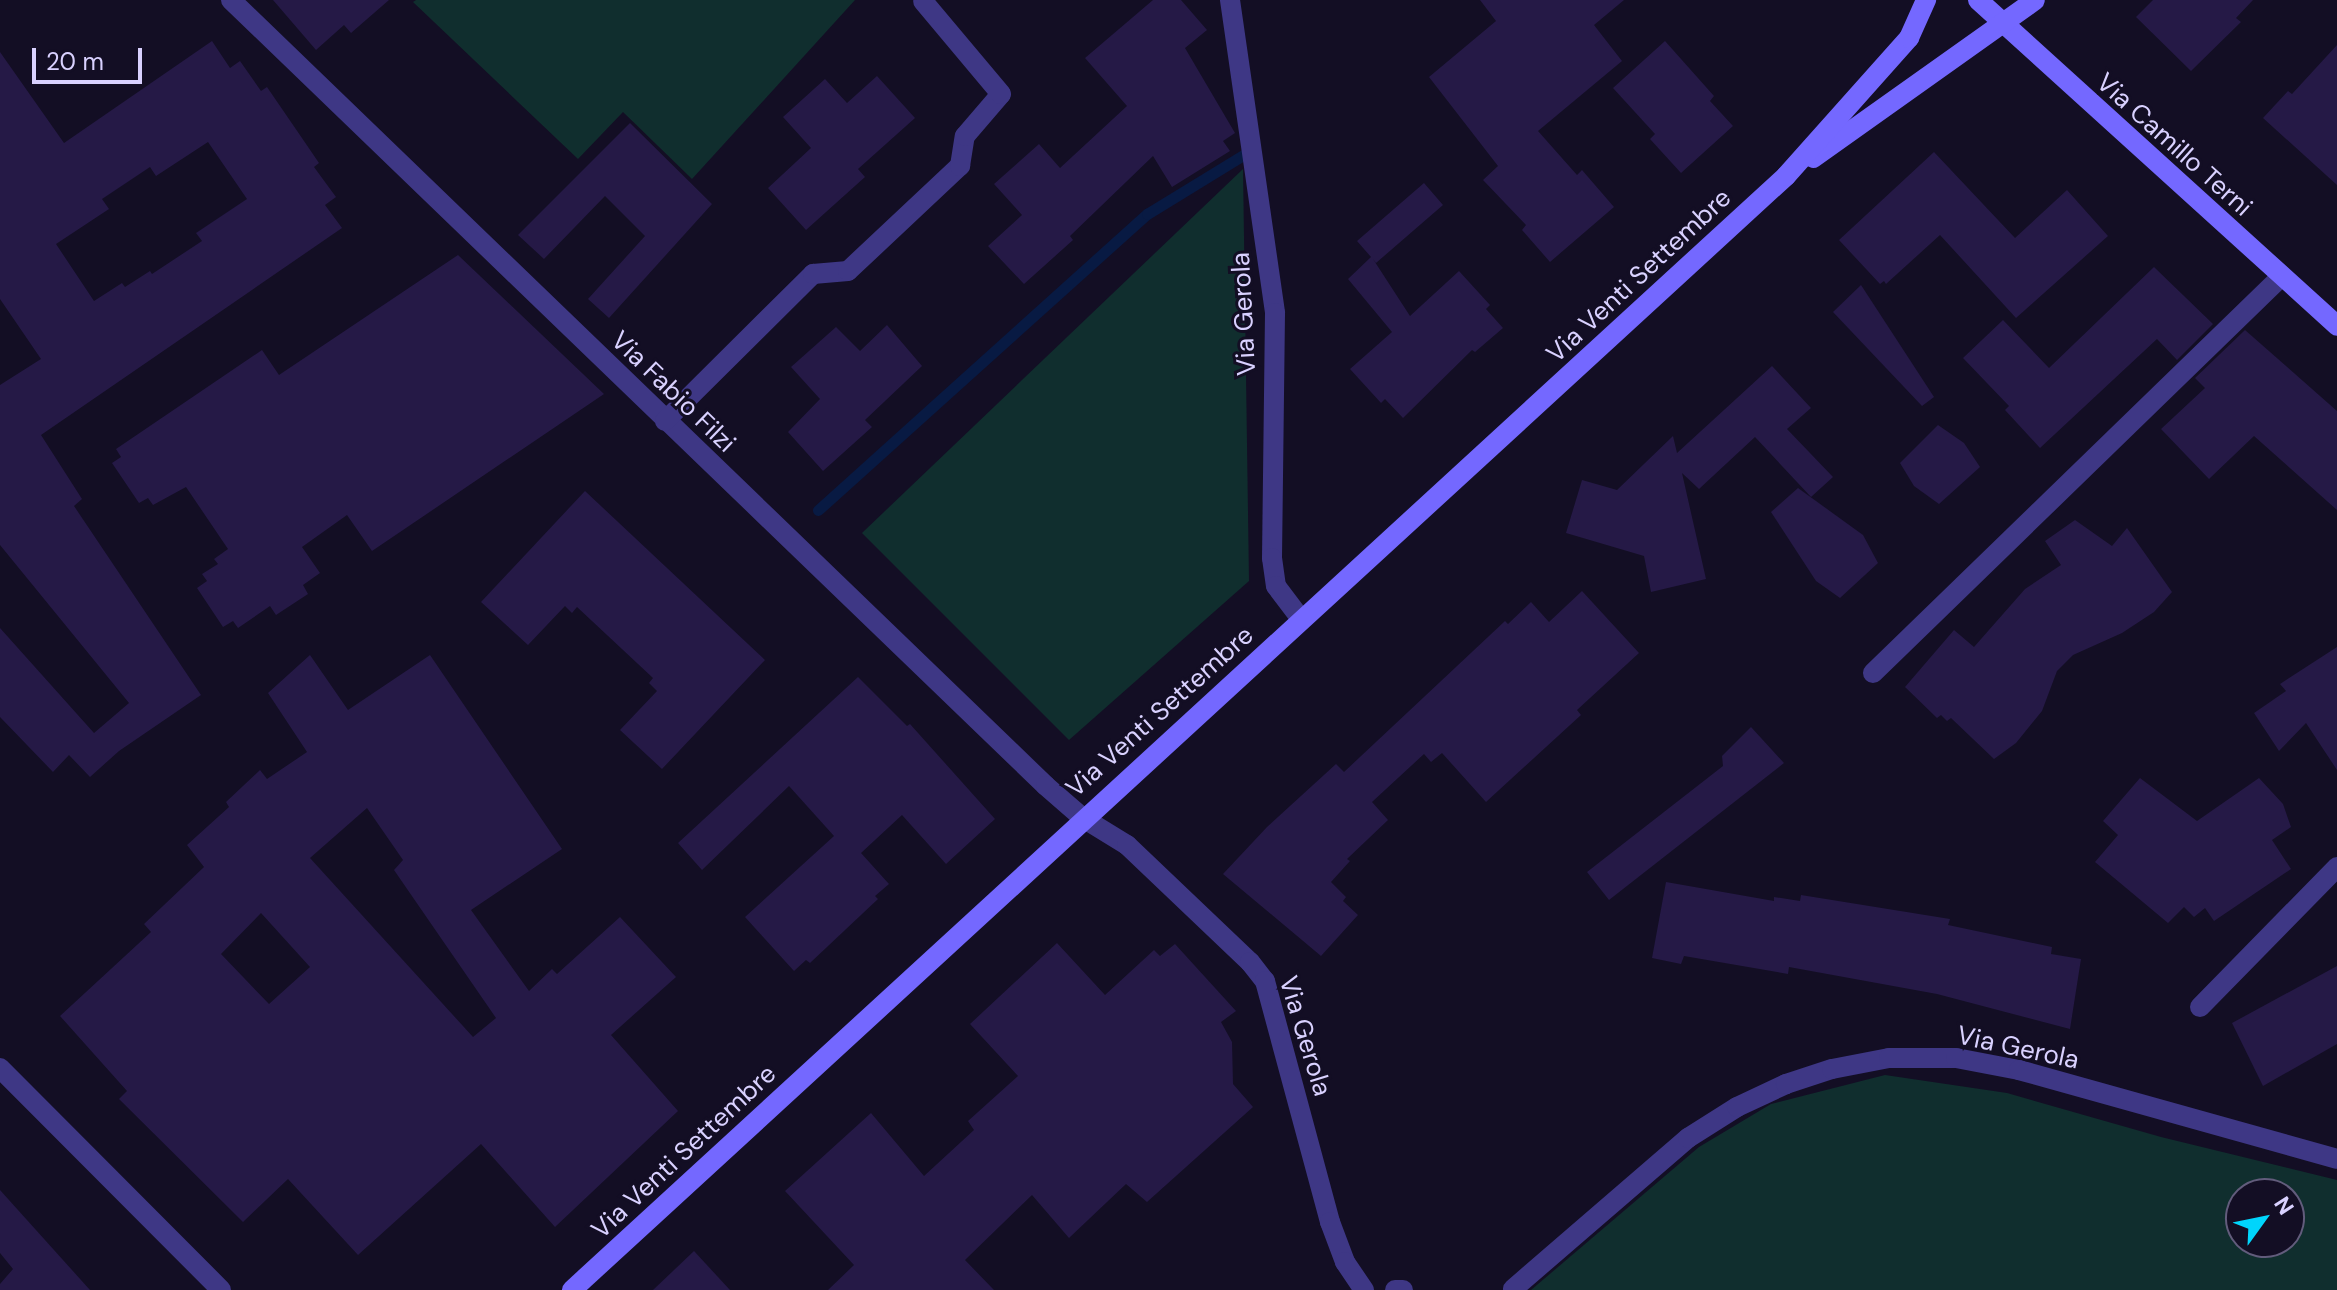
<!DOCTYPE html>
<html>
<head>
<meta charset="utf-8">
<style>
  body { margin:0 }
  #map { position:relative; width:2337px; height:1290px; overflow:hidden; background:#130e24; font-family:"DM Sans",sans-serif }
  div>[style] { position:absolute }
  .green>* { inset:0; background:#102e2e }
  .stream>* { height:11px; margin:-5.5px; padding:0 5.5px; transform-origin:5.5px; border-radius:5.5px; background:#081a43 }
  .building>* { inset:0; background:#251946 }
  .street>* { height:20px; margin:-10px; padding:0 10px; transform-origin:10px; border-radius:10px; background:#3e3785 }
  .secondary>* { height:20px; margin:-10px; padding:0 10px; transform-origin:10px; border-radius:10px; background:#7468ff }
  span { translate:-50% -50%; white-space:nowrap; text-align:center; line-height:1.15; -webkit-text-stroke:6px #130e24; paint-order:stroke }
  .street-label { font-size:26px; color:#d9d1ff }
  .north { position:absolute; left:2225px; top:1178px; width:80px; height:80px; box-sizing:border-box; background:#130e24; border:2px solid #625c7c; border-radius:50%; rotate:57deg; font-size:22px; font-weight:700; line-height:32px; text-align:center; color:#d9d1ff }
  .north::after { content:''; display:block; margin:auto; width:28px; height:36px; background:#00d5fc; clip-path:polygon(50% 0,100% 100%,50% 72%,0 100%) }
  .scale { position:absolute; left:32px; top:48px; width:110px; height:36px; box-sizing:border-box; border:4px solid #d9d1ff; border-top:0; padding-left:10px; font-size:24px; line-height:28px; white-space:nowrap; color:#d9d1ff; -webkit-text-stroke:6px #130e24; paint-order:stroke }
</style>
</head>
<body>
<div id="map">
  <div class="green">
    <div style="clip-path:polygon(416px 0,855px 0,692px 179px,623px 112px,578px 159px,413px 2px)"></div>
    <div style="clip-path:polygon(1243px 169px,1249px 581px,1069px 740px,862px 533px)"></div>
    <div style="clip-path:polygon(evenodd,1885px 1075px,2007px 1093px,2161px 1137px,2337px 1180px,2337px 1290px,1531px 1290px,1699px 1147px,1771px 1104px,1885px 1075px,2241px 1194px,2289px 1194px,2289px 1242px,2241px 1242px,2241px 1194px)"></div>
  </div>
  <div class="stream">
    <div style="left:818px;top:510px;width:443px;rotate:-42deg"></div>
    <div style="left:1147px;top:214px;width:115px;rotate:-31.5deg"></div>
  </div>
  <div class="building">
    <div style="clip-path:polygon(273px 0,389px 0,351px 33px,344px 25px,316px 50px)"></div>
    <div style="clip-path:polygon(1153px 0,1181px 0,1207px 30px,1185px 48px,1235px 133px,1223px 141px,1230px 151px,1172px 187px,1153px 156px,1070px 236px,1073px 240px,1024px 284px,988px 246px,1022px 215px,994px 184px,1039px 144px,1060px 168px,1127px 106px,1085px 58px)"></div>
    <div style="clip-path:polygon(1480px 0,1624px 0,1594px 25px,1622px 61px,1538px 131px,1577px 175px,1582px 170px,1614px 207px,1550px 262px,1522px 230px,1526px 225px,1483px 180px,1498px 166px,1429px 77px,1496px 21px)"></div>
    <div style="clip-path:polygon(2153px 0,2253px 0,2236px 18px,2241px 22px,2191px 71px,2136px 17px)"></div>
    <div style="clip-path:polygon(evenodd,212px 41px,230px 68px,240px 61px,261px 91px,267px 87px,304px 141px,319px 163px,314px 167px,336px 197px,325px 205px,342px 228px,41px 435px,82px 499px,74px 506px,201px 695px,119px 751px,90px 777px,69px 755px,53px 772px,0 717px,0 628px,94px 733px,129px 703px,0 545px,0 385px,41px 359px,0 299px,0 52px,64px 143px,212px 41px,208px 142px,247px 199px,196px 233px,202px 241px,152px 274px,150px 271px,125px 287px,122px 283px,94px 301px,56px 244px,109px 209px,102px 199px,150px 167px,156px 176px,208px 142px)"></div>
    <div style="clip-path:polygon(1665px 41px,1714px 96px,1710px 101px,1733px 126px,1681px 173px,1650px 139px,1655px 134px,1613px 88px)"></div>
    <div style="clip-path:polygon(2337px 45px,2337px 185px,2263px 118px,2288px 91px,2292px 94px)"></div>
    <div style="clip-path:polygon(877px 76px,915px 118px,858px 169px,865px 177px,806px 230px,768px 188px,811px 148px,783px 117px,825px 79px,847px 103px)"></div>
    <div style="clip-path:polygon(630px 123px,712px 204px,609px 318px,588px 299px,645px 236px,605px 196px,544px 259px,518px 235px)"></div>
    <div style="clip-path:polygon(1934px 152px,2015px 238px,2067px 190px,2108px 236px,2016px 318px,1940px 235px,1886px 284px,1884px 281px,1880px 284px,1839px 240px)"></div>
    <div style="clip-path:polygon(1424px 183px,1443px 205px,1376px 263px,1373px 259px,1410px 316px,1459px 271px,1490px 305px,1486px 309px,1503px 328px,1475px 352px,1472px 350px,1403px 418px,1385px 399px,1381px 403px,1350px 369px,1392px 332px,1348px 279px,1371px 257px,1357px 241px)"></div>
    <div style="clip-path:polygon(458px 255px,604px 394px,372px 551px,347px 515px,302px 547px,320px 573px,303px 585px,308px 594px,276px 615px,270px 606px,238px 628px,233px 621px,223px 627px,197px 588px,207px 581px,202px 574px,218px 564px,214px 559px,228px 549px,186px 487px,153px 505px,148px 498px,139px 503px,112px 463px,121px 457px,116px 449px,262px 350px,279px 375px)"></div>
    <div style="clip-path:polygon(2154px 267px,2213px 324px,2177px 360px,2157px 339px,2040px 448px,2005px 410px,2009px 406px,1963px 358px,2003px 320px,2049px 368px)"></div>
    <div style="clip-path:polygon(1861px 285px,1934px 397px,1922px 406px,1833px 312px)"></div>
    <div style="clip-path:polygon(887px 325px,922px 366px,865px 420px,872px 427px,823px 471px,788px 432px,820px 399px,791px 367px,836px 327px,860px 351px)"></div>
    <div style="clip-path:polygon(2245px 330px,2337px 411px,2337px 510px,2254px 436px,2209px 479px,2161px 429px,2205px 388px,2195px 378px)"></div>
    <div style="clip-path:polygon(1772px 366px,1811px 408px,1787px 429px,1833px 477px,1811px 497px,1755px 437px,1699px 489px,1682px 473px,1706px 579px,1651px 592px,1644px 556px,1566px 533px,1582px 480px,1617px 490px,1673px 436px,1677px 453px)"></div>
    <div style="clip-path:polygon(1938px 425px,1964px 443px,1980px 467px,1939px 504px,1914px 486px,1900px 463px)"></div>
    <div style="clip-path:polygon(1798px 488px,1863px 535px,1878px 563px,1840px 598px,1816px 581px,1771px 512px)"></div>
    <div style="clip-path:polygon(585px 491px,765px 660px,662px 769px,620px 730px,657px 691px,649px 683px,653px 678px,577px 607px,572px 613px,565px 606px,528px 645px,481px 602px)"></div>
    <div style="clip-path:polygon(2075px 520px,2112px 546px,2127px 528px,2172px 592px,2154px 612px,2122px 633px,2073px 655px,2057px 671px,2042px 711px,2016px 743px,1994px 759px,1951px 718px,1947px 721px,1941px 715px,1937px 718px,1905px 687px,1954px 630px,1974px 647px,2025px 589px,2061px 565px,2045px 541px)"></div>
    <div style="clip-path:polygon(1582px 591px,1639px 653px,1577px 710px,1581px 715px,1486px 802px,1442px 753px,1431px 762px,1424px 754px,1372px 802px,1388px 820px,1347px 859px,1350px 861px,1331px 882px,1346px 897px,1343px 901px,1358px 915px,1321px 956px,1223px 874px,1267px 827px,1336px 764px,1344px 772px,1505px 621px,1508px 624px,1531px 602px,1549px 622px)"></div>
    <div style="clip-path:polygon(2337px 647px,2337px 770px,2306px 723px,2279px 751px,2254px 713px,2286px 691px,2280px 684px)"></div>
    <div style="clip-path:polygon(evenodd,310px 655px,348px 710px,430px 655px,562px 849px,471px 910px,529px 991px,552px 969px,557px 974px,620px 917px,676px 977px,611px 1035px,678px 1111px,555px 1227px,481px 1144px,358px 1255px,288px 1179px,243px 1222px,119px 1099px,127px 1091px,60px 1016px,151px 932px,144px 924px,204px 867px,187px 845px,229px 807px,226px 802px,260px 770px,267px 779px,307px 752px,268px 693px,310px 655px,367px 808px,403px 860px,394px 870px,496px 1018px,473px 1037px,310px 858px,367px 808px,310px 655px,261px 913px,310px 967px,269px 1004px,221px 954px,261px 913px)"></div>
    <div style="clip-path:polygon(858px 677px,907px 726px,910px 724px,995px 819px,946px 864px,902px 815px,861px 853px,889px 884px,875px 896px,878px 899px,810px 963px,806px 960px,794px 971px,745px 917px,834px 836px,789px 786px,702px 870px,678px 843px)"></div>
    <div style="clip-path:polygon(1751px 727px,1784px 763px,1609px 900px,1587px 872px,1723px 766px,1722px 756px)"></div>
    <div style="clip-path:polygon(2140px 778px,2197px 821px,2259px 778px,2283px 804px,2291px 827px,2272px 840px,2291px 869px,2214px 921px,2205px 908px,2194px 917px,2184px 907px,2168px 923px,2095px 862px,2118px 835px,2103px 821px)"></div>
    <div style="clip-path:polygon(1666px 882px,1774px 901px,1774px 897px,1800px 901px,1801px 895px,1950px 919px,1948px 925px,2052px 947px,2051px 954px,2081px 959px,2070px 1029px,1937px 994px,1789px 967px,1788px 974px,1684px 956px,1681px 964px,1652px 958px)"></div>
    <div style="clip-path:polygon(1057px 943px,1105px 995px,1154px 950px,1160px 956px,1175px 944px,1236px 1011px,1221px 1022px,1232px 1042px,1233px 1084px,1253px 1107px,1147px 1202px,1126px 1184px,1069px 1238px,1032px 1195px,965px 1260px,994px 1290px,828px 1290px,854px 1265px,785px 1191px,871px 1113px,924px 1176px,974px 1130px,968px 1121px,1018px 1076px,970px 1024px)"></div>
    <div style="clip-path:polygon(2337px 966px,2337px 1044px,2263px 1086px,2232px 1023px)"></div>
    <div style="clip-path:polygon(0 1190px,90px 1290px,0 1290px,0 1284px,13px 1269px,0 1253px)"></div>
    <div style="clip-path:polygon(694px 1251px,730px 1290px,653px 1290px)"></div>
  </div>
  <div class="street">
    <div style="left:231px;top:0;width:1132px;rotate:43.96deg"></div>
    <div style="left:1046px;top:786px;width:49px;rotate:40.9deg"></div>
    <div style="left:1083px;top:818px;width:52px;rotate:31.5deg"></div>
    <div style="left:1127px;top:845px;width:170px;rotate:43.6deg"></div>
    <div style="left:1250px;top:962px;width:24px;rotate:52deg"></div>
    <div style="left:1265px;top:981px;width:250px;rotate:74.9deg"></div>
    <div style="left:1330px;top:1222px;width:43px;rotate:69.4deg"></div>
    <div style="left:1345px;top:1262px;width:34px;rotate:56deg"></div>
    <div style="left:1230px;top:0;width:316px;rotate:81.8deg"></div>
    <div style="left:1275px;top:313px;width:245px;rotate:90.7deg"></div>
    <div style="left:1272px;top:558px;width:28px;rotate:82deg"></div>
    <div style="left:1276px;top:586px;width:41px;rotate:52.9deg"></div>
    <div style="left:665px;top:421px;width:209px;rotate:-44.8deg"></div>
    <div style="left:813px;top:274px;width:35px;rotate:-5deg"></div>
    <div style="left:848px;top:271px;width:154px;rotate:-43.2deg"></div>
    <div style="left:960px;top:166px;width:30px;rotate:-81deg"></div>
    <div style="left:965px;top:136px;width:55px;rotate:-49.4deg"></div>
    <div style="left:1001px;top:94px;width:121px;rotate:-130deg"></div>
    <div style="left:1873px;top:673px;width:570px;rotate:-44.15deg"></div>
    <div style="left:2200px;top:1007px;width:196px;rotate:-45.6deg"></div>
    <div style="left:0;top:1068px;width:313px;rotate:45.1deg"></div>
    <div style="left:1513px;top:1289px;width:231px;rotate:-40.8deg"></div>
    <div style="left:1688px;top:1138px;width:58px;rotate:-32.3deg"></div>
    <div style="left:1737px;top:1107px;width:54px;rotate:-25.1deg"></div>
    <div style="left:1786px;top:1084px;width:48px;rotate:-18.1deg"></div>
    <div style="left:1832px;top:1069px;width:58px;rotate:-10.9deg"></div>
    <div style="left:1889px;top:1058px;width:67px"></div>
    <div style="left:1956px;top:1058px;width:64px;rotate:10.8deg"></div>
    <div style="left:2019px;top:1070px;width:330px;rotate:15.6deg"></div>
    <div style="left:1395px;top:1290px;width:8px"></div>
  </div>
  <div class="secondary">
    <div style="left:1978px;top:0;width:485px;rotate:42.2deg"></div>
    <div style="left:1813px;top:158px;width:272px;rotate:-35.4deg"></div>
    <div style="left:572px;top:1290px;width:1648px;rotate:-42.54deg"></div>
    <div style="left:1786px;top:176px;width:185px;rotate:-48.3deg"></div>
    <div style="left:1909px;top:38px;width:42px;rotate:-65.9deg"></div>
  </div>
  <div class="street-label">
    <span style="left:2174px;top:145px;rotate:42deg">Via Camillo Terni</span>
    <span style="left:1639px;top:276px;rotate:-43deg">Via Venti Settembre</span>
    <span style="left:1244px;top:314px;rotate:-93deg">Via Gerola</span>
    <span style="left:673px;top:392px;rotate:44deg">Via Fabio Filzi</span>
    <span style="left:1160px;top:712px;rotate:-42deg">Via Venti Settembre</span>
    <span style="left:1305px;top:1036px;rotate:73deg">Via Gerola</span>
    <span style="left:2018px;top:1048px;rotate:12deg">Via Gerola</span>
    <span style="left:684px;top:1152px;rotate:-43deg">Via Venti Settembre</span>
  </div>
  <div class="north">N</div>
  <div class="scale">20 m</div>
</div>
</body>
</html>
